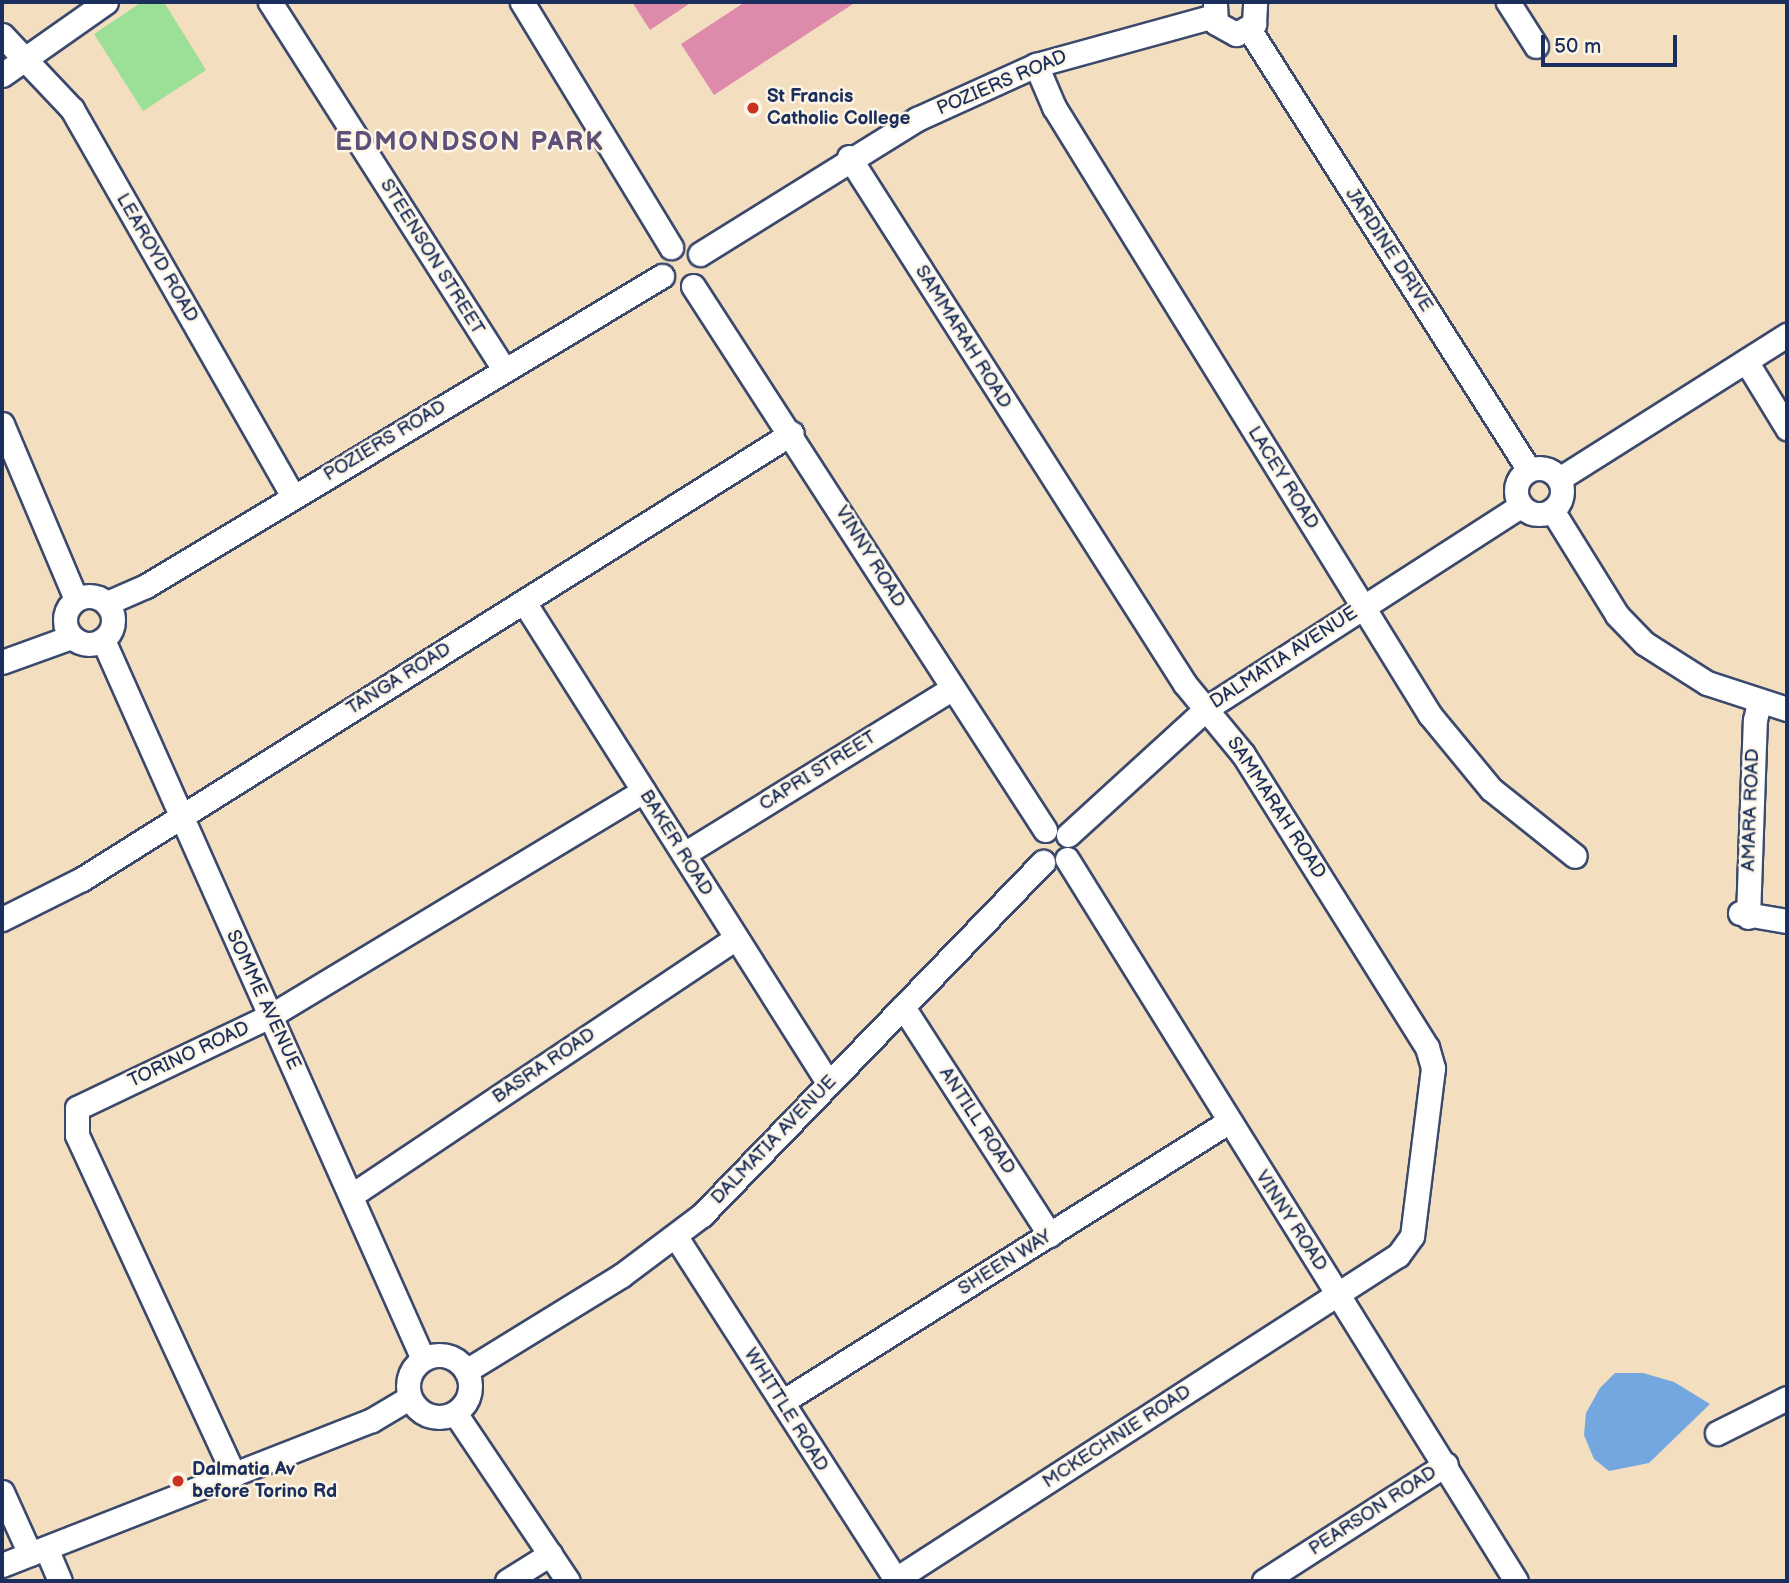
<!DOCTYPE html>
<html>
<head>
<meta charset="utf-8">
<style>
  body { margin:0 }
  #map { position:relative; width:1789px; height:1583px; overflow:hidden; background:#f3dec0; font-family:"Balsamiq Sans",sans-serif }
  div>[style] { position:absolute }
  .green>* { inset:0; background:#9cdf96 }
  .water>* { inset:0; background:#74a6df }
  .building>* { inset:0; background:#de8bab }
  .roads { filter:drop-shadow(2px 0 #3b496d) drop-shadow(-2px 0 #3b496d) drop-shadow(0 2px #3b496d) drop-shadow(0 -2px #3b496d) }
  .minor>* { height:23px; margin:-11.5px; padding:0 11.5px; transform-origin:11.5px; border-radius:11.5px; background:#fff }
  .minor>.ring { margin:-11.5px; padding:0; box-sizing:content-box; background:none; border:23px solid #fff; border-radius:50% }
  .dots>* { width:19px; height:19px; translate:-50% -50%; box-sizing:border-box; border:4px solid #fcf5e5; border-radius:50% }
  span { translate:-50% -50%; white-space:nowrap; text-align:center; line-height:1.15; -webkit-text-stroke:5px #fcf5e5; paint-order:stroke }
  .street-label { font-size:19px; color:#1b2f5e }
  .poi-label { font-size:19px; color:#1b2f5e; font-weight:700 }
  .left { translate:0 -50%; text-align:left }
  .district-label { font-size:26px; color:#5f4f79; font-weight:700; letter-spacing:2px }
  .frame { position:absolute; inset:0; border:4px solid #1b2f5e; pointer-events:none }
  .scale { position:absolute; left:1541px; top:35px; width:136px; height:32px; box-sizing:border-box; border:4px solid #1b2f5e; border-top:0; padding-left:9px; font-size:21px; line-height:24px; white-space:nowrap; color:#1b2f5e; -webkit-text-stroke:5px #fcf5e5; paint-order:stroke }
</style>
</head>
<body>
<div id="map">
  <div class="green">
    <div style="clip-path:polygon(142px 2px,164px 2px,206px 70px,143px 111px,94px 34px)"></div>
  </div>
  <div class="water">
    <div style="clip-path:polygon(1615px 1373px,1643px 1373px,1674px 1382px,1710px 1404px,1649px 1463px,1609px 1471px,1594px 1459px,1584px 1435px,1586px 1413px,1600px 1388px)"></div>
  </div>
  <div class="building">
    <div style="clip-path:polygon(632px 2px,692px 2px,650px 30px)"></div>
    <div style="clip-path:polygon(745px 2px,856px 2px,714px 95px,681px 44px)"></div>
  </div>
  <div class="roads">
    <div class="minor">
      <div style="left:270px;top:2px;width:436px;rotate:57.5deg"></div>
      <div style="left:522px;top:2px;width:287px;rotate:58.7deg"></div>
      <div style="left:1508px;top:2px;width:52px;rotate:57.5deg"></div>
      <div style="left:1215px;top:4px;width:19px;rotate:87deg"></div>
      <div style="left:1216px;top:23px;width:23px;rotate:29deg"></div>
      <div style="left:1236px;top:34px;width:21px;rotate:-29deg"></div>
      <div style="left:1254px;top:24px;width:22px;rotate:-87deg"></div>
      <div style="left:1249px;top:29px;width:522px;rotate:57.59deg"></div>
      <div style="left:2px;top:35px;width:102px;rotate:46.6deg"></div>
      <div style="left:72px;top:109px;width:446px;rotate:60.3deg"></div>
      <div style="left:1036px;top:65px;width:46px;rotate:66.8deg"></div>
      <div style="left:1054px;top:107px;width:715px;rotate:58.27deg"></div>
      <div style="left:1430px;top:715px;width:96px;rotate:50.5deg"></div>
      <div style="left:1491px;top:789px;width:107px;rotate:38.6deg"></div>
      <div style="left:2px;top:75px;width:127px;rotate:-35.1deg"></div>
      <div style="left:849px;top:157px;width:625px;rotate:57.48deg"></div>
      <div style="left:1185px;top:684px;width:91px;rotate:50.4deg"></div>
      <div style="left:1243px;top:754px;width:346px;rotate:57.9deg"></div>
      <div style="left:1427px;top:1047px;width:22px;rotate:74deg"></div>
      <div style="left:1433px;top:1068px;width:169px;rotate:97.1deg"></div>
      <div style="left:1412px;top:1236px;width:24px;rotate:126deg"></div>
      <div style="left:1398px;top:1255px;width:597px;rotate:147.16deg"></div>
      <div style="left:700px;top:254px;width:256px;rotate:-31.9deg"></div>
      <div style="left:917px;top:119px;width:131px;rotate:-24.4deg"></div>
      <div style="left:1036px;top:65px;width:185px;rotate:-15.4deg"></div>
      <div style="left:693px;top:286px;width:648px;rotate:57.09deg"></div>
      <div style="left:1746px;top:361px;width:79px;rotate:58.5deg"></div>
      <div style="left:2px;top:424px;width:190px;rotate:67.1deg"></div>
      <div class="ring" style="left:1516px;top:468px;width:23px;height:23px"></div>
      <div style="left:1559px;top:479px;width:270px;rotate:-32.3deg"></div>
      <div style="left:1552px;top:510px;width:123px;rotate:58.2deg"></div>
      <div style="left:1617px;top:615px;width:39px;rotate:46deg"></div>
      <div style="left:1644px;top:643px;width:75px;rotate:32.4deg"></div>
      <div style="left:1707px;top:683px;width:84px;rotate:18deg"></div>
      <div class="ring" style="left:65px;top:596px;width:25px;height:25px"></div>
      <div style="left:524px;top:602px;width:570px;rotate:57.68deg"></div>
      <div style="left:107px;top:603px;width:43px;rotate:-23.6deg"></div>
      <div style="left:146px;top:586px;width:602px;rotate:-31deg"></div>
      <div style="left:103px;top:640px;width:787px;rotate:66.01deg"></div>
      <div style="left:2px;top:662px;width:73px;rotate:-19.9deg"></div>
      <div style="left:1068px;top:835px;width:188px;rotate:-42.4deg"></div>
      <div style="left:1207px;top:708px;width:373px;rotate:-32.8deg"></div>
      <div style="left:684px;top:854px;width:316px;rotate:-31.7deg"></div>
      <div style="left:1067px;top:859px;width:850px;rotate:58.12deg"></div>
      <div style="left:1740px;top:913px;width:48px;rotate:9.7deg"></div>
      <div style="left:1748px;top:917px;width:197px;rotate:-88deg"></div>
      <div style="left:1755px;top:720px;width:17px;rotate:-77deg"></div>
      <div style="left:2px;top:919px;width:89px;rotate:-26.6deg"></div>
      <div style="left:82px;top:879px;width:838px;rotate:-32.14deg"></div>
      <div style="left:903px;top:1007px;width:271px;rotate:57.2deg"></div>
      <div style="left:352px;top:1195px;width:462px;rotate:-33.8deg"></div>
      <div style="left:676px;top:1237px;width:409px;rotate:57.3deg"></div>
      <div class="ring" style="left:408px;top:1355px;width:39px;height:39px"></div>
      <div style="left:466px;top:1371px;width:183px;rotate:-31.6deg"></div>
      <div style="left:622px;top:1275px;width:100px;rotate:-36.9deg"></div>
      <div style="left:702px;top:1215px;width:491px;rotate:-46deg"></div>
      <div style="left:782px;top:1402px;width:527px;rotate:-32.12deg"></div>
      <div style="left:455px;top:1413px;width:202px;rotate:56.1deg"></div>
      <div style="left:1717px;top:1433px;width:78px;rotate:-26.6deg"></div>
      <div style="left:234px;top:1475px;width:374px;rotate:-114.8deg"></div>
      <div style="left:77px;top:1135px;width:27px;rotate:-90deg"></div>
      <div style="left:77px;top:1108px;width:214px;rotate:-25.5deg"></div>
      <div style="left:270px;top:1016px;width:436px;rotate:-31.1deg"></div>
      <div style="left:2px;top:1492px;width:68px;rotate:65.7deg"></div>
      <div style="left:46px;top:1548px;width:36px;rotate:67deg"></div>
      <div style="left:2px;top:1565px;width:397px;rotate:-21.4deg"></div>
      <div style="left:372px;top:1420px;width:43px;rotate:-30.7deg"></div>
      <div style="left:507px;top:1581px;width:51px;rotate:-32.1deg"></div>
      <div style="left:1264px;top:1581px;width:216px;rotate:-32.7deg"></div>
    </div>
  </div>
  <div class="dots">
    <div style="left:753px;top:108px;background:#c8321e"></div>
    <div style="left:178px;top:1481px;background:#c8321e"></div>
  </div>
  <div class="street-label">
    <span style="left:1002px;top:83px;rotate:-23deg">POZIERS ROAD</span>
    <span style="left:1389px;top:250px;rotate:57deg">JARDINE DRIVE</span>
    <span style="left:432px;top:257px;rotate:58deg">STEENSON STREET</span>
    <span style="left:157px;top:258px;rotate:60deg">LEAROYD ROAD</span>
    <span style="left:963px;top:337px;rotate:58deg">SAMMARAH ROAD</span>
    <span style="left:385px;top:441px;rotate:-31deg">POZIERS ROAD</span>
    <span style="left:1283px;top:478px;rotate:58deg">LACEY ROAD</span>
    <span style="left:870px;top:557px;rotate:58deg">VINNY ROAD</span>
    <span style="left:1284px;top:658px;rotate:-33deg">DALMATIA AVENUE</span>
    <span style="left:399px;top:679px;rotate:-32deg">TANGA ROAD</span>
    <span style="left:818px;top:771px;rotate:-32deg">CAPRI STREET</span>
    <span style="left:1276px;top:808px;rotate:57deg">SAMMARAH ROAD</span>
    <span style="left:1751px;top:810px;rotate:-88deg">AMARA ROAD</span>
    <span style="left:676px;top:843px;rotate:58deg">BAKER ROAD</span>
    <span style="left:263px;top:1000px;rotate:65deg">SOMME AVENUE</span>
    <span style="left:189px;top:1055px;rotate:-25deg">TORINO ROAD</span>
    <span style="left:544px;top:1066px;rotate:-34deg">BASRA ROAD</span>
    <span style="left:977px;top:1121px;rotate:57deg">ANTILL ROAD</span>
    <span style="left:774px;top:1140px;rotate:-46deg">DALMATIA AVENUE</span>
    <span style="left:1291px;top:1221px;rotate:57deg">VINNY ROAD</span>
    <span style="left:1005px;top:1263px;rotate:-32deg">SHEEN WAY</span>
    <span style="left:786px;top:1410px;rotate:58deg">WHITTLE ROAD</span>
    <span style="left:1117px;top:1437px;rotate:-33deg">MCKECHNIE ROAD</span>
    <span style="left:1373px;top:1511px;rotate:-33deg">PEARSON ROAD</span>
  </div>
  <div class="poi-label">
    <span class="left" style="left:767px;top:108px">St Francis<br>Catholic College</span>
    <span class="left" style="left:192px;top:1481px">Dalmatia Av<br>before Torino Rd</span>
  </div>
  <div class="district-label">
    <span style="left:470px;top:143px">EDMONDSON PARK</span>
  </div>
  <div class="frame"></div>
  <div class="scale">50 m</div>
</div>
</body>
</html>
